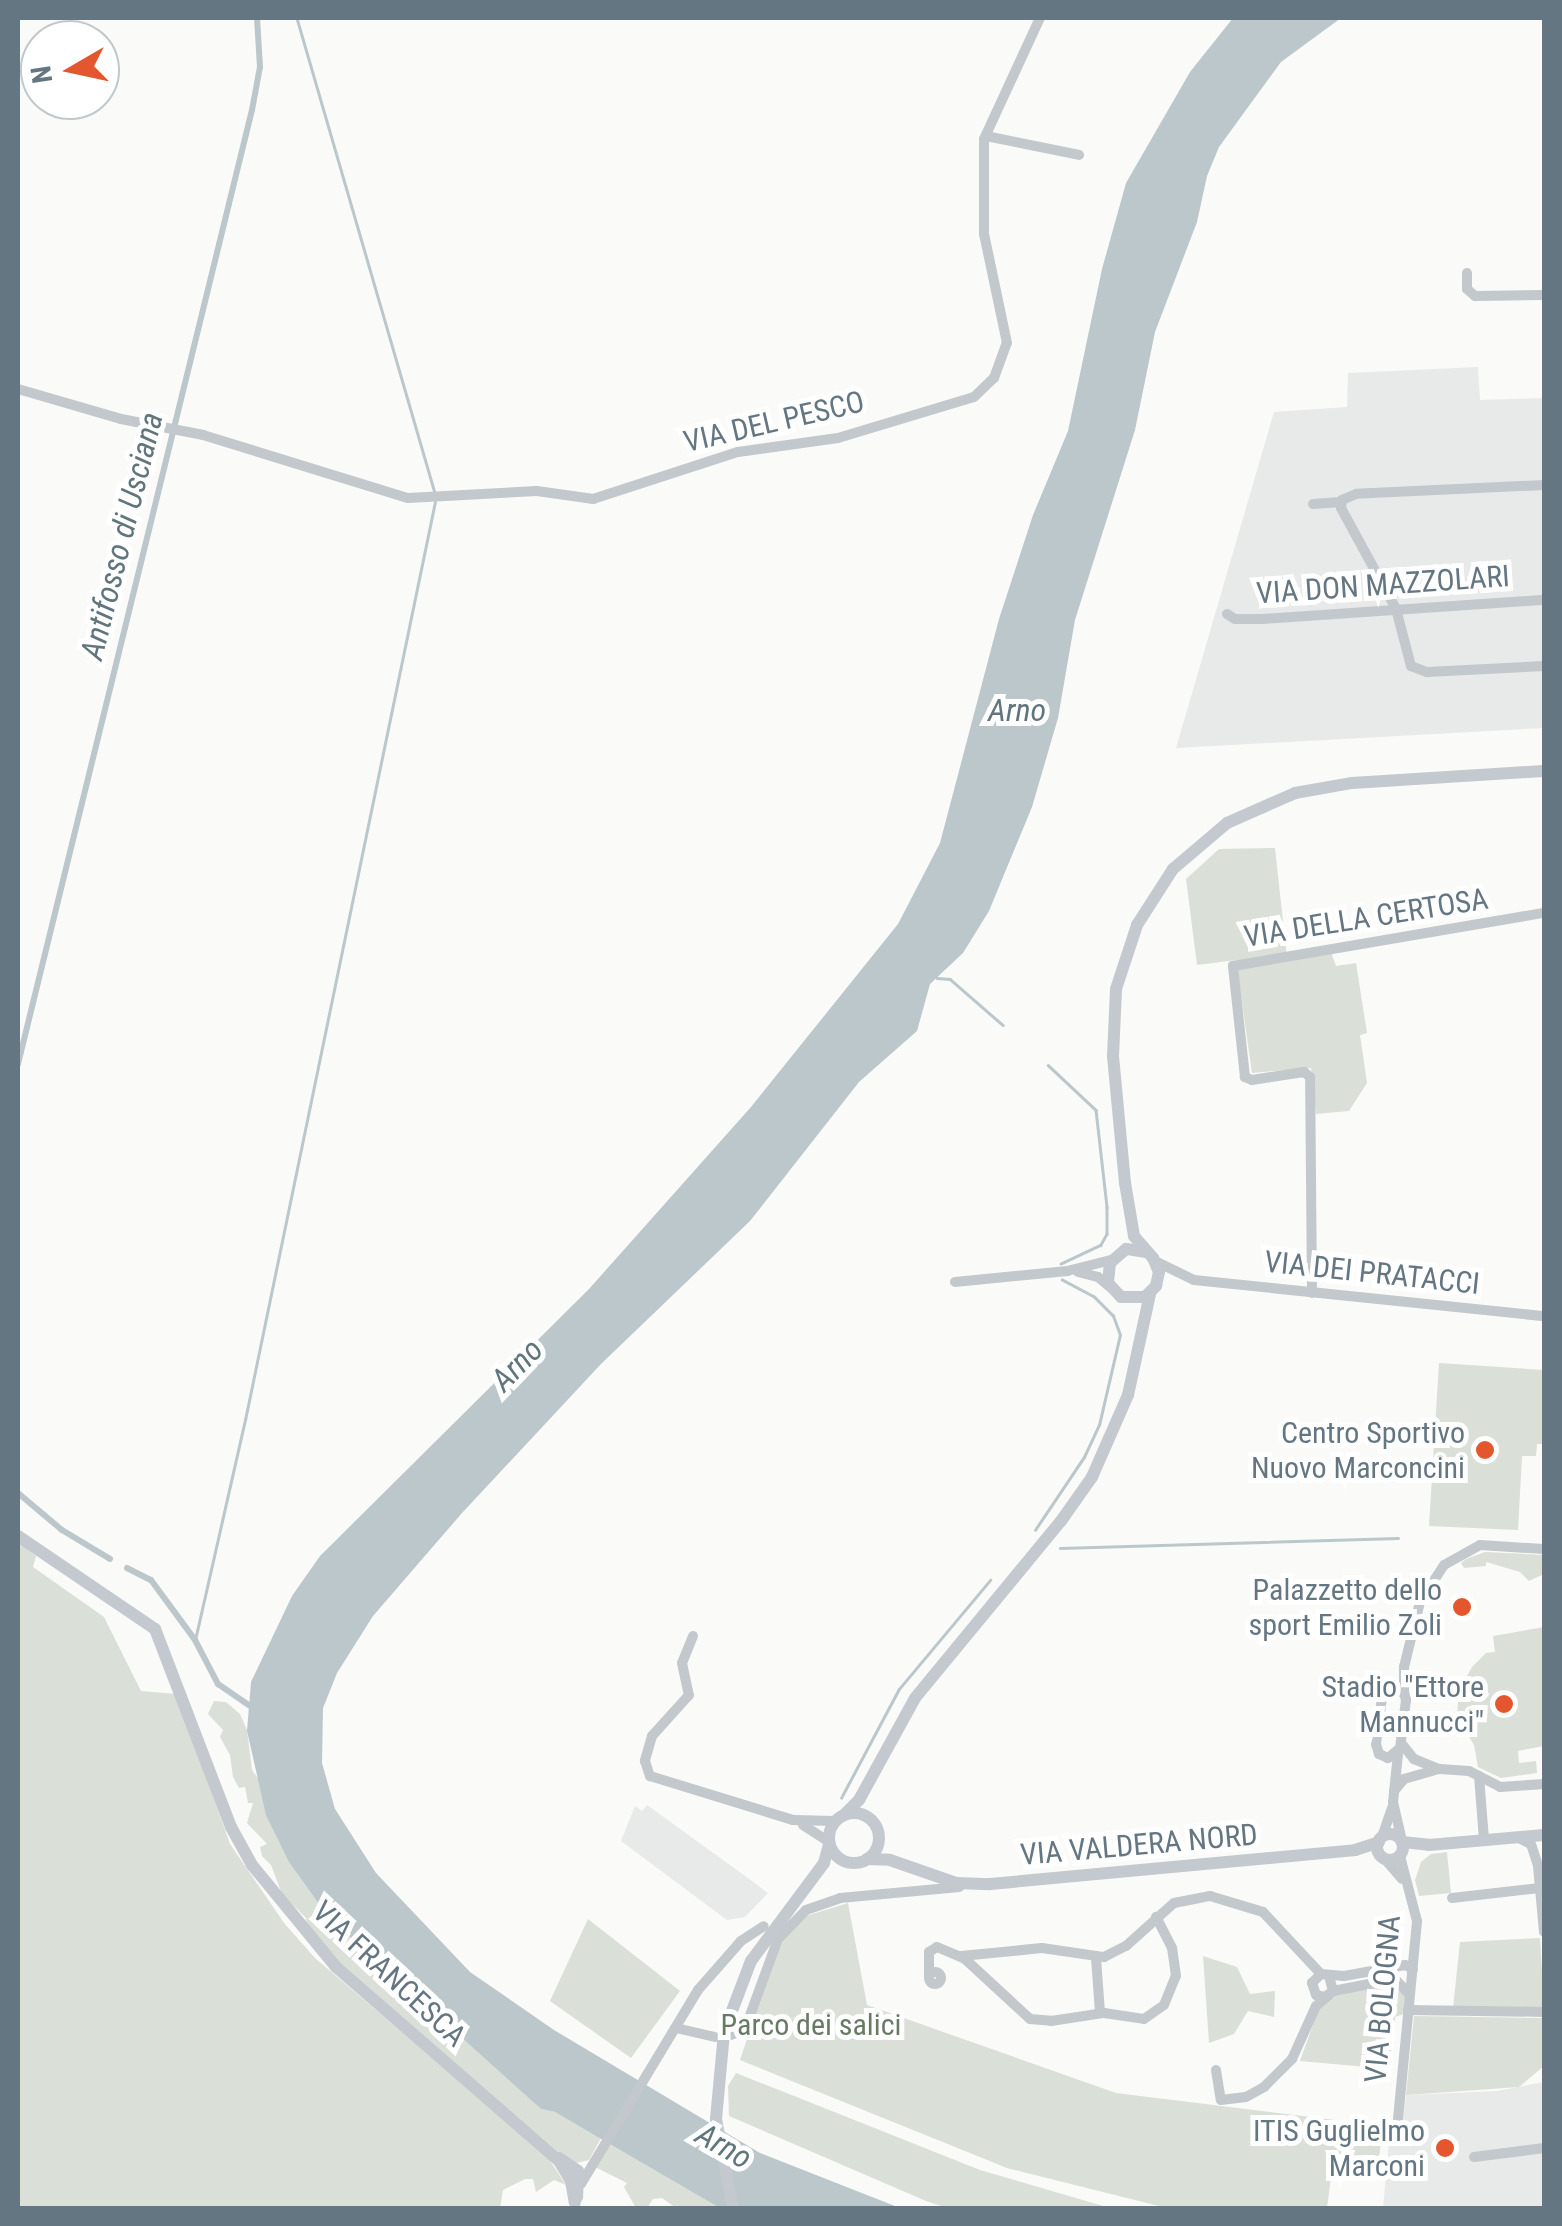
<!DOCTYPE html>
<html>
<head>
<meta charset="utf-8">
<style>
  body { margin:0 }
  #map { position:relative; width:1562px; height:2226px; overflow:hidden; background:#fafaf8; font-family:"Roboto Condensed",sans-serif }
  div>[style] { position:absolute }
  .built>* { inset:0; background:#e8e9e9 }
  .green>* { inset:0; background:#dadfd7 }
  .water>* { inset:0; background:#bbc7cb }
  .stream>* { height:2.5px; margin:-1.25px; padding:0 1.25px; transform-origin:1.25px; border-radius:1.25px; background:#bbc7cb }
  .canal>* { height:6px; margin:-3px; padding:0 3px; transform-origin:3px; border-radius:3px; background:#bbc7cb }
  .minor>* { height:10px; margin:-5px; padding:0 5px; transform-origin:5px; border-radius:5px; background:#c3c8cc }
  .minor>.ring { margin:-5px; padding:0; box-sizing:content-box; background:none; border:10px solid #c3c8cc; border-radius:50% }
  .major>* { height:12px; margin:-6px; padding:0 6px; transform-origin:6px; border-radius:6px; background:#c3c9ce }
  .major>.ring { margin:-6px; padding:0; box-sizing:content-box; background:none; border:12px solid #c3c9ce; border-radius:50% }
  .dots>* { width:28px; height:28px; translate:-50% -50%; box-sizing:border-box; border:5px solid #fff; border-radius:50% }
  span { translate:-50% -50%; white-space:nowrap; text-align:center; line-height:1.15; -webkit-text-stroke:10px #fff; paint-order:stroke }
  .street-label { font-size:30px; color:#657683 }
  .poi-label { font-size:30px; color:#657683 }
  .right { translate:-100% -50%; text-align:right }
  .park-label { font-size:30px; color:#687a64 }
  .water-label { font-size:32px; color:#60757c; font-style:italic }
  .frame { position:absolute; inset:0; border:20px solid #657683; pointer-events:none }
  .north { position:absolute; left:20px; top:20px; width:100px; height:100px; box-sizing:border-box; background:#fff; border:2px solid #c1c8cd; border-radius:50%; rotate:261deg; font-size:28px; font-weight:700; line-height:40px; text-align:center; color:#657683 }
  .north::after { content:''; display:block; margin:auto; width:35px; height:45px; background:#e4572e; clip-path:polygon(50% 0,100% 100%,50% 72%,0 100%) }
</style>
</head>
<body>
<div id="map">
  <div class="built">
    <div style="clip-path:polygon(1478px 367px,1480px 400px,1544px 398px,1544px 728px,1176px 748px,1274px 412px,1347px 407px,1348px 373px)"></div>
    <div style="clip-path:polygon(647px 1805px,752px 1881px,768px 1893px,745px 1917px,727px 1920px,621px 1841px,635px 1806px,642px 1811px)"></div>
    <div style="clip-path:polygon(1544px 2082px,1544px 2208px,1383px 2208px,1389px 2142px,1402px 2129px,1406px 2095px,1497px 2091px)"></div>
  </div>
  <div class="green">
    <div style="clip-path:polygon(1275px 848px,1287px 958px,1331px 952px,1336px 966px,1356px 963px,1367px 1033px,1360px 1035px,1367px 1083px,1349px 1111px,1316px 1114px,1311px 1068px,1252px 1073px,1236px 960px,1197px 965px,1186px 879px,1219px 849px)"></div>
    <div style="clip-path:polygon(1439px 1363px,1544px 1370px,1544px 1444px,1537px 1444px,1536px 1456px,1522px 1456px,1518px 1530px,1429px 1526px)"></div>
    <div style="clip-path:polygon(18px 1542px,36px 1556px,33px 1567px,104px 1617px,141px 1691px,177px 1694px,230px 1844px,284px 1923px,315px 1958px,547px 2156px,566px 2185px,554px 2180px,536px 2192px,533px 2179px,525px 2179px,503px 2190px,500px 2208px,18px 2208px)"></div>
    <div style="clip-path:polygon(1485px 1552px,1544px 1555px,1544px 1574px,1529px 1581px,1520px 1572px,1486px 1562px,1486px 1566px,1464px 1568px,1461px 1563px,1466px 1559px)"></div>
    <div style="clip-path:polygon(1544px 1627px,1544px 1746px,1518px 1751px,1519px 1763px,1536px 1761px,1537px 1773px,1501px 1778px,1478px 1767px,1474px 1745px,1457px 1716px,1459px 1690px,1472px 1667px,1486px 1653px,1495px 1652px,1493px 1636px)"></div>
    <div style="clip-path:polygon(214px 1701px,226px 1702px,240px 1714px,247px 1730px,252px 1770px,404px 1984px,427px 2003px,433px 2016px,449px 2023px,541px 2109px,555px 2112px,601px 2138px,589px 2160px,576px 2163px,565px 2158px,333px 1959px,307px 1926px,306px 1918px,282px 1894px,271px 1865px,262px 1856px,260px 1847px,267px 1844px,247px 1823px,253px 1803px,248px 1803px,245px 1787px,239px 1788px,233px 1777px,230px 1755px,220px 1737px,223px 1730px,208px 1714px)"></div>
    <div style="clip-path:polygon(1447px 1852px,1451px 1893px,1419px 1896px,1415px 1880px,1421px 1862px,1431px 1854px)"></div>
    <div style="clip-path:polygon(848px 1903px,867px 2005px,1116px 2093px,1383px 2126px,1379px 2158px,1334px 2154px,1327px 2208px,1167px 2208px,1007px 2168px,740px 2060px,780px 1940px,806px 1916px)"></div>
    <div style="clip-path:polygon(588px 1919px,680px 1991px,631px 2058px,550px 2001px)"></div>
    <div style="clip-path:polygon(1540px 1938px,1544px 2007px,1453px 2008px,1460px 1942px)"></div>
    <div style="clip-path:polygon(1203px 1956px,1237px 1967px,1250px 1994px,1275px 1991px,1274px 2017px,1248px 2011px,1234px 2034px,1209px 2043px)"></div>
    <div style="clip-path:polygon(1393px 1982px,1405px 1994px,1404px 2014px,1395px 2017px,1389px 2069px,1300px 2061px,1319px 2008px,1336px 1993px)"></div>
    <div style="clip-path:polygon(1414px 2016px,1544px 2018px,1544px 2066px,1519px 2087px,1406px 2095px)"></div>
    <div style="clip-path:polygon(736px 2073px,980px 2170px,1110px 2208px,947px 2208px,926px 2201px,729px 2116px,728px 2086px)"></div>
    <div style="clip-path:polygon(608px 2142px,629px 2153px,720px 2208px,676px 2208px,662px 2198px,653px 2199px,647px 2208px,636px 2208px,624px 2187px,627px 2183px,593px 2166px)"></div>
  </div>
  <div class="water">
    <div style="clip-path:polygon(1233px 18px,1341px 18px,1281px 62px,1219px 147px,1207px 176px,1197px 222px,1155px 332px,1135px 430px,1075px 620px,1058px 718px,1032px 807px,989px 911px,963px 953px,930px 984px,917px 1031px,859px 1082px,750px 1221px,601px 1364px,462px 1513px,373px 1616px,337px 1673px,323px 1708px,322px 1763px,335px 1809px,376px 1873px,470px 1972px,554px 2030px,760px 2153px,900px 2208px,720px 2208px,555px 2112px,541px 2109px,330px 1919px,289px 1862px,266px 1815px,247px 1731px,251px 1682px,292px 1596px,320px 1556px,589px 1289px,751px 1107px,898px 924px,940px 843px,999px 619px,1033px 515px,1068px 431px,1102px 269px,1126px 183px,1190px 72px)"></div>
  </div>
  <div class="stream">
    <div style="left:297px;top:18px;width:496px;rotate:73.8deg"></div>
    <div style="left:937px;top:978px;width:13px;rotate:4deg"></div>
    <div style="left:950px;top:979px;width:70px;rotate:41deg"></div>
    <div style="left:1048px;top:1065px;width:66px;rotate:43.2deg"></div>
    <div style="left:1096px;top:1110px;width:98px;rotate:83.5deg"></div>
    <div style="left:1107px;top:1207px;width:27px;rotate:90deg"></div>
    <div style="left:1107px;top:1234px;width:13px;rotate:119deg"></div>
    <div style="left:1101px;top:1245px;width:44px;rotate:154.6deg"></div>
    <div style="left:1035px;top:1530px;width:88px;rotate:-56.1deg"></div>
    <div style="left:1084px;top:1457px;width:35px;rotate:-65deg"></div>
    <div style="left:1099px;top:1425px;width:92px;rotate:-76.9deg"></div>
    <div style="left:1120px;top:1335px;width:20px;rotate:-110deg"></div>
    <div style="left:1113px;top:1316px;width:27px;rotate:-135deg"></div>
    <div style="left:1094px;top:1297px;width:36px;rotate:-152deg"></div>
    <div style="left:1060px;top:1548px;width:338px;rotate:-1.7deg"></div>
    <div style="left:195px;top:1640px;width:226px;rotate:-77.2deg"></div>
    <div style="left:245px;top:1420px;width:937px;rotate:-78.31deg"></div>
    <div style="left:841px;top:1798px;width:123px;rotate:-62deg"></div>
    <div style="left:899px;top:1689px;width:142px;rotate:-50.1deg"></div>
  </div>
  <div class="canal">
    <div style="left:18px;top:1064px;width:982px;rotate:-76.22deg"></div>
    <div style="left:252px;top:110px;width:44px;rotate:-79.5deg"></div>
    <div style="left:260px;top:67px;width:49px;rotate:-93.5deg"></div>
    <div style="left:18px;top:1493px;width:57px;rotate:40.1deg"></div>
    <div style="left:62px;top:1530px;width:56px;rotate:31.1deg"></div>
    <div style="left:127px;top:1568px;width:27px;rotate:27deg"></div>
    <div style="left:151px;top:1580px;width:74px;rotate:53.7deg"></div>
    <div style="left:195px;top:1640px;width:50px;rotate:62.4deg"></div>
    <div style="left:218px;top:1684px;width:42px;rotate:34.4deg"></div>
  </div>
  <div class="minor">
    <div style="left:986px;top:136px;width:95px;rotate:11.5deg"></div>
    <div style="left:1467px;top:273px;width:16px;rotate:90deg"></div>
    <div style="left:1467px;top:289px;width:11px;rotate:41deg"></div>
    <div style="left:1475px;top:296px;width:69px;rotate:-0.8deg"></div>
    <div style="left:18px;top:389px;width:107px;rotate:16.2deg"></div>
    <div style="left:121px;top:419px;width:84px;rotate:11deg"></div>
    <div style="left:203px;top:435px;width:214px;rotate:17.1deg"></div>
    <div style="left:408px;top:498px;width:129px;rotate:-3.1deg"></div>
    <div style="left:537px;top:491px;width:57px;rotate:8.1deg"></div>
    <div style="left:593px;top:499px;width:152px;rotate:-18deg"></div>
    <div style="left:738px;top:452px;width:101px;rotate:-8deg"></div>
    <div style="left:838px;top:438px;width:142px;rotate:-16.8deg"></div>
    <div style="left:974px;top:397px;width:28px;rotate:-44deg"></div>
    <div style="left:994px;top:378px;width:37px;rotate:-70deg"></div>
    <div style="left:1007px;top:343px;width:111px;rotate:-101.9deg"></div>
    <div style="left:984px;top:234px;width:95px;rotate:-90deg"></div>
    <div style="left:984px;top:139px;width:133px;rotate:-65.2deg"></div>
    <div style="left:1544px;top:485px;width:188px;rotate:177.3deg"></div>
    <div style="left:1356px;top:494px;width:15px;rotate:157deg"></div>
    <div style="left:1342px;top:500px;width:8px;rotate:97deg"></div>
    <div style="left:1341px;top:508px;width:115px;rotate:61.4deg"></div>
    <div style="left:1396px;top:609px;width:59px;rotate:75.3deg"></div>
    <div style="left:1411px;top:666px;width:17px;rotate:21deg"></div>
    <div style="left:1427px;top:672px;width:117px;rotate:-2.9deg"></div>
    <div style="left:1313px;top:504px;width:28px;rotate:-4deg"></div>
    <div style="left:1227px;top:614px;width:9px;rotate:32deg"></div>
    <div style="left:1235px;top:619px;width:27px"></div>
    <div style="left:1262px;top:619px;width:283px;rotate:-3.9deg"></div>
    <div style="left:1157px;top:1262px;width:41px;rotate:25.9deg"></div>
    <div style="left:1194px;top:1280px;width:352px;rotate:5.9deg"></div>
    <div style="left:1078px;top:1272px;width:21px;rotate:14deg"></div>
    <div style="left:1098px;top:1277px;width:16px;rotate:40deg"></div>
    <div style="left:955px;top:1282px;width:113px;rotate:-5.6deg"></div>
    <div style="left:1067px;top:1271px;width:45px;rotate:-14deg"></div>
    <div style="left:1312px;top:1293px;width:216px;rotate:-90.5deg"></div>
    <div style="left:1310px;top:1077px;width:8px;rotate:-140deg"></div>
    <div style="left:1304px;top:1072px;width:53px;rotate:171.3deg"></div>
    <div style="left:1252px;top:1080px;width:8px;rotate:-157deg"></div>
    <div style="left:1245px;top:1077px;width:112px;rotate:-96.2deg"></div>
    <div style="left:1233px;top:966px;width:315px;rotate:-9.7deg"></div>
    <div style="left:693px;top:1636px;width:29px;rotate:112deg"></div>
    <div style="left:682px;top:1663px;width:33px;rotate:78deg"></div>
    <div style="left:689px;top:1695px;width:55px;rotate:132.1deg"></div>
    <div style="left:652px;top:1736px;width:26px;rotate:106deg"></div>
    <div style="left:645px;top:1761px;width:16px;rotate:72deg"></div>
    <div style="left:650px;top:1776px;width:150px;rotate:17.1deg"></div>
    <div style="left:793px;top:1820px;width:42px;rotate:1.4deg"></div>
    <div style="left:1393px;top:1689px;width:12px;rotate:20deg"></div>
    <div style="left:1404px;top:1693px;width:7px;rotate:74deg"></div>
    <div style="left:1406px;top:1700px;width:48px;rotate:97.1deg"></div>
    <div style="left:1400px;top:1748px;width:16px;rotate:140deg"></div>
    <div style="left:1388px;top:1758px;width:10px;rotate:-156deg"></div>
    <div style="left:1379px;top:1754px;width:10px;rotate:-107deg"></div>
    <div style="left:1376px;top:1744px;width:47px;rotate:-82.7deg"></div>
    <div style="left:1382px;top:1697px;width:14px;rotate:-36deg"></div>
    <div style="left:1404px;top:1693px;width:26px;rotate:-90deg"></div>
    <div style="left:1404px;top:1667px;width:67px;rotate:-76.2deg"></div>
    <div style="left:1420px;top:1602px;width:44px;rotate:-57deg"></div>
    <div style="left:1444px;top:1565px;width:41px;rotate:-29.1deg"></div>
    <div style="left:1480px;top:1545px;width:64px;rotate:3.6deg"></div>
    <div style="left:1401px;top:1743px;width:21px;rotate:51deg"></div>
    <div style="left:1414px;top:1759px;width:27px;rotate:22deg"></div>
    <div style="left:1398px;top:1754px;width:48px;rotate:95.9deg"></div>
    <div style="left:1393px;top:1802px;width:40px;rotate:77deg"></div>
    <div style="left:1479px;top:1776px;width:64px;rotate:85.5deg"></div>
    <div style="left:1394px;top:1791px;width:16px;rotate:-50deg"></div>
    <div style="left:1404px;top:1779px;width:37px;rotate:-16deg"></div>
    <div style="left:1440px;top:1769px;width:29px;rotate:4deg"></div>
    <div style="left:1469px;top:1771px;width:35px;rotate:27deg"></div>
    <div style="left:1500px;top:1787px;width:44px;rotate:-3.9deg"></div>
    <div style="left:803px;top:1825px;width:31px;rotate:33deg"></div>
    <div style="left:1382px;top:1837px;width:31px;rotate:-71deg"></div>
    <div style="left:1519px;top:1838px;width:13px;rotate:27deg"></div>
    <div style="left:1531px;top:1844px;width:23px;rotate:72deg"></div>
    <div style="left:1538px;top:1866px;width:66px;rotate:84.8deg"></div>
    <div style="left:1383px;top:1857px;width:29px;rotate:49deg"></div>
    <div style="left:1452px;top:1898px;width:89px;rotate:-6.5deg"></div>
    <div style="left:961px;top:1956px;width:81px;rotate:-5.6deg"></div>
    <div style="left:1042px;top:1948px;width:63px;rotate:8.3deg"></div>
    <div style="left:1104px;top:1957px;width:25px;rotate:-27deg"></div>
    <div style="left:1126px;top:1946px;width:64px;rotate:-41.9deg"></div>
    <div style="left:1174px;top:1903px;width:37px;rotate:-11deg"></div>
    <div style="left:1210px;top:1896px;width:55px;rotate:16.8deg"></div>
    <div style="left:1263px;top:1912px;width:85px;rotate:46.9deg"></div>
    <div style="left:1096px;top:1958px;width:55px;rotate:85.8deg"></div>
    <div class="ring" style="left:929px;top:1972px;width:2px;height:2px"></div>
    <div style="left:929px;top:1976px;width:24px;rotate:-90deg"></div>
    <div style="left:929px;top:1952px;width:9px;rotate:-32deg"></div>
    <div style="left:937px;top:1947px;width:30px;rotate:23deg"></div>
    <div style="left:965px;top:1959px;width:88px;rotate:42.7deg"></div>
    <div style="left:1030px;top:2019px;width:21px;rotate:5deg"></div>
    <div style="left:1051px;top:2021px;width:54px;rotate:-8.6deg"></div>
    <div style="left:1104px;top:2013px;width:40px;rotate:8.5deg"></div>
    <div style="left:1144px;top:2019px;width:24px;rotate:-35deg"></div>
    <div style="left:1164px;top:2005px;width:31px;rotate:-68deg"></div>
    <div style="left:1176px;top:1976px;width:28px;rotate:-98deg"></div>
    <div style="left:1172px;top:1948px;width:35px;rotate:-117deg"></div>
    <div style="left:1329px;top:1976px;width:16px;rotate:75deg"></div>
    <div style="left:1333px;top:1991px;width:10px;rotate:143deg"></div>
    <div style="left:1325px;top:1997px;width:9px;rotate:-167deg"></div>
    <div style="left:1316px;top:1995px;width:13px;rotate:-108deg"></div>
    <div style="left:1312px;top:1983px;width:13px;rotate:-45deg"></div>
    <div style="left:1321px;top:1974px;width:23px;rotate:5deg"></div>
    <div style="left:1344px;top:1976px;width:62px;rotate:-10.2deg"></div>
    <div style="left:1405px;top:1965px;width:9px;rotate:27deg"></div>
    <div style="left:1333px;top:1991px;width:63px;rotate:-11deg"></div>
    <div style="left:1395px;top:1979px;width:19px;rotate:47deg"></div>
    <div style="left:1408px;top:2010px;width:136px;rotate:0.8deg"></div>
    <div style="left:676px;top:2028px;width:40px;rotate:13deg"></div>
    <div style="left:731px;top:2035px;width:15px;rotate:-23deg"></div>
    <div style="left:745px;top:2029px;width:96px;rotate:-69.9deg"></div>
    <div style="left:778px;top:1939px;width:40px;rotate:-46deg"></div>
    <div style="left:806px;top:1910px;width:36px;rotate:-19deg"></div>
    <div style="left:840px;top:1898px;width:120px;rotate:-5.3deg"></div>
    <div style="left:1216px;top:2070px;width:30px;rotate:81deg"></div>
    <div style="left:1221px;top:2100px;width:25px;rotate:-7deg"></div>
    <div style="left:1246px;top:2097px;width:21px;rotate:-29deg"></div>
    <div style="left:1264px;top:2087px;width:40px;rotate:-45deg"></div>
    <div style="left:1292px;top:2059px;width:58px;rotate:-65.6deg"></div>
    <div style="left:1316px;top:2006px;width:16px;rotate:-40deg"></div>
    <div style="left:1398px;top:2119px;width:199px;rotate:-84.5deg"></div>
    <div style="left:1417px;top:1921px;width:67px;rotate:-104.7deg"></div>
    <div style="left:1474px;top:2157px;width:71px;rotate:-7.3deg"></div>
    <div style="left:581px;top:2184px;width:227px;rotate:-58.9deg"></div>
    <div style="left:698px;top:1990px;width:65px;rotate:-48.7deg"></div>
    <div style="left:741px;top:1941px;width:27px;rotate:-33deg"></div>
  </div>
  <div class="major">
    <div style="left:1146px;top:1252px;width:20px;rotate:-171deg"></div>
    <div style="left:1126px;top:1249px;width:21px;rotate:139deg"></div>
    <div style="left:1110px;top:1263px;width:20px;rotate:96deg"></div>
    <div style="left:1108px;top:1283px;width:19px;rotate:47deg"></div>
    <div style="left:1121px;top:1297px;width:24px"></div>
    <div style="left:1145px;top:1297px;width:16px;rotate:-45deg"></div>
    <div style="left:1156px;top:1286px;width:14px;rotate:-78deg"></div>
    <div style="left:1159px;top:1272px;width:15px;rotate:-113deg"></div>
    <div style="left:1153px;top:1258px;width:29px;rotate:-131deg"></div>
    <div style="left:1134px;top:1236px;width:54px;rotate:-99.6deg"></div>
    <div style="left:1125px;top:1183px;width:128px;rotate:-95.4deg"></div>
    <div style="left:1113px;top:1056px;width:67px;rotate:-87.4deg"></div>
    <div style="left:1116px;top:989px;width:67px;rotate:-71.8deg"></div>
    <div style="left:1137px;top:925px;width:67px;rotate:-57.3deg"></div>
    <div style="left:1173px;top:869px;width:71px;rotate:-40.4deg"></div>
    <div style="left:1227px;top:823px;width:74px;rotate:-23.8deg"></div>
    <div style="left:1295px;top:793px;width:58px;rotate:-10deg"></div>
    <div style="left:1352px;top:783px;width:192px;rotate:-3.6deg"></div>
    <div style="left:18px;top:1536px;width:166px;rotate:34.2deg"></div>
    <div style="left:155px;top:1629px;width:212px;rotate:69deg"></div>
    <div style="left:231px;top:1827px;width:43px;rotate:61.1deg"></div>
    <div style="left:252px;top:1865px;width:132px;rotate:50.5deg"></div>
    <div style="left:336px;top:1967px;width:296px;rotate:41deg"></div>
    <div style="left:559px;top:2161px;width:23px;rotate:59deg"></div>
    <div style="left:571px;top:2181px;width:22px;rotate:80deg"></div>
    <div class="ring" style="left:829px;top:1813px;width:38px;height:38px"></div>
    <div style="left:845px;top:1814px;width:20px;rotate:-45deg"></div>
    <div style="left:859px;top:1800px;width:116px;rotate:-61.2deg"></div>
    <div style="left:915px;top:1698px;width:229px;rotate:-50.5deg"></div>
    <div style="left:1061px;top:1521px;width:54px;rotate:-54.8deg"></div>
    <div style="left:1092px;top:1477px;width:90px;rotate:-66.3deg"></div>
    <div style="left:1128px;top:1395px;width:103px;rotate:-77.7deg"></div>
    <div class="ring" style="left:1377px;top:1834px;width:14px;height:14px"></div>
    <div style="left:1402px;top:1842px;width:27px;rotate:6deg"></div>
    <div style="left:1429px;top:1845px;width:115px;rotate:-5deg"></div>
    <div style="left:867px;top:1859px;width:23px;rotate:2deg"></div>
    <div style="left:890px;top:1860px;width:70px;rotate:19.2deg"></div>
    <div style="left:956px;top:1883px;width:34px;rotate:2deg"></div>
    <div style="left:990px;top:1884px;width:367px;rotate:-5.3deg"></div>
    <div style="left:1355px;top:1850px;width:25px;rotate:-18deg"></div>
    <div style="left:559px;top:2158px;width:23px;rotate:34deg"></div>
    <div style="left:578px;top:2171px;width:26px;rotate:92deg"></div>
    <div style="left:733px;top:2208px;width:91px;rotate:-100.8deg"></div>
    <div style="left:716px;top:2119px;width:87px;rotate:-84.7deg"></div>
    <div style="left:724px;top:2032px;width:76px;rotate:-69.2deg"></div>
    <div style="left:751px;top:1961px;width:122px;rotate:-53.3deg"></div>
    <div style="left:824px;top:1863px;width:20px;rotate:-75deg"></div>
  </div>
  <div class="dots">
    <div style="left:1485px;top:1450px;background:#e4572e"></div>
    <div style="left:1462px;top:1607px;background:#e4572e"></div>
    <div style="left:1504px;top:1704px;background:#e4572e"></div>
    <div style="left:1445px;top:2148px;background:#e4572e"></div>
  </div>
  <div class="street-label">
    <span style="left:774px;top:422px;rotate:-13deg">VIA DEL PESCO</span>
    <span style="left:1383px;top:585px;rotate:-4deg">VIA DON MAZZOLARI</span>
    <span style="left:1366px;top:918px;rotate:-9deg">VIA DELLA CERTOSA</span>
    <span style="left:1372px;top:1273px;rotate:6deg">VIA DEI PRATACCI</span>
    <span style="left:1139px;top:1845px;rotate:-5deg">VIA VALDERA NORD</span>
    <span style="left:389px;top:1974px;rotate:43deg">VIA FRANCESCA</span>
    <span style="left:1383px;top:1999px;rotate:-85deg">VIA BOLOGNA</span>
  </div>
  <div class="poi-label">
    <span class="right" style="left:1465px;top:1450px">Centro Sportivo<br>Nuovo Marconcini</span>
    <span class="right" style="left:1442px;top:1607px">Palazzetto dello<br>sport Emilio Zoli</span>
    <span class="right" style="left:1484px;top:1704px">Stadio "Ettore<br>Mannucci"</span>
    <span class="right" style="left:1425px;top:2148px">ITIS Guglielmo<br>Marconi</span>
  </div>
  <div class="park-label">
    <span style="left:811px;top:2025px">Parco dei salici</span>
  </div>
  <div class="water-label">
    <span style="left:122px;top:536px;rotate:-76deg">Antifosso di Usciana</span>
    <span style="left:1017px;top:710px">Arno</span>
    <span style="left:517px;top:1365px;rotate:-46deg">Arno</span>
    <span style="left:724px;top:2146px;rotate:30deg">Arno</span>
  </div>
  <div class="frame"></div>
  <div class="north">N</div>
</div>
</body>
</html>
